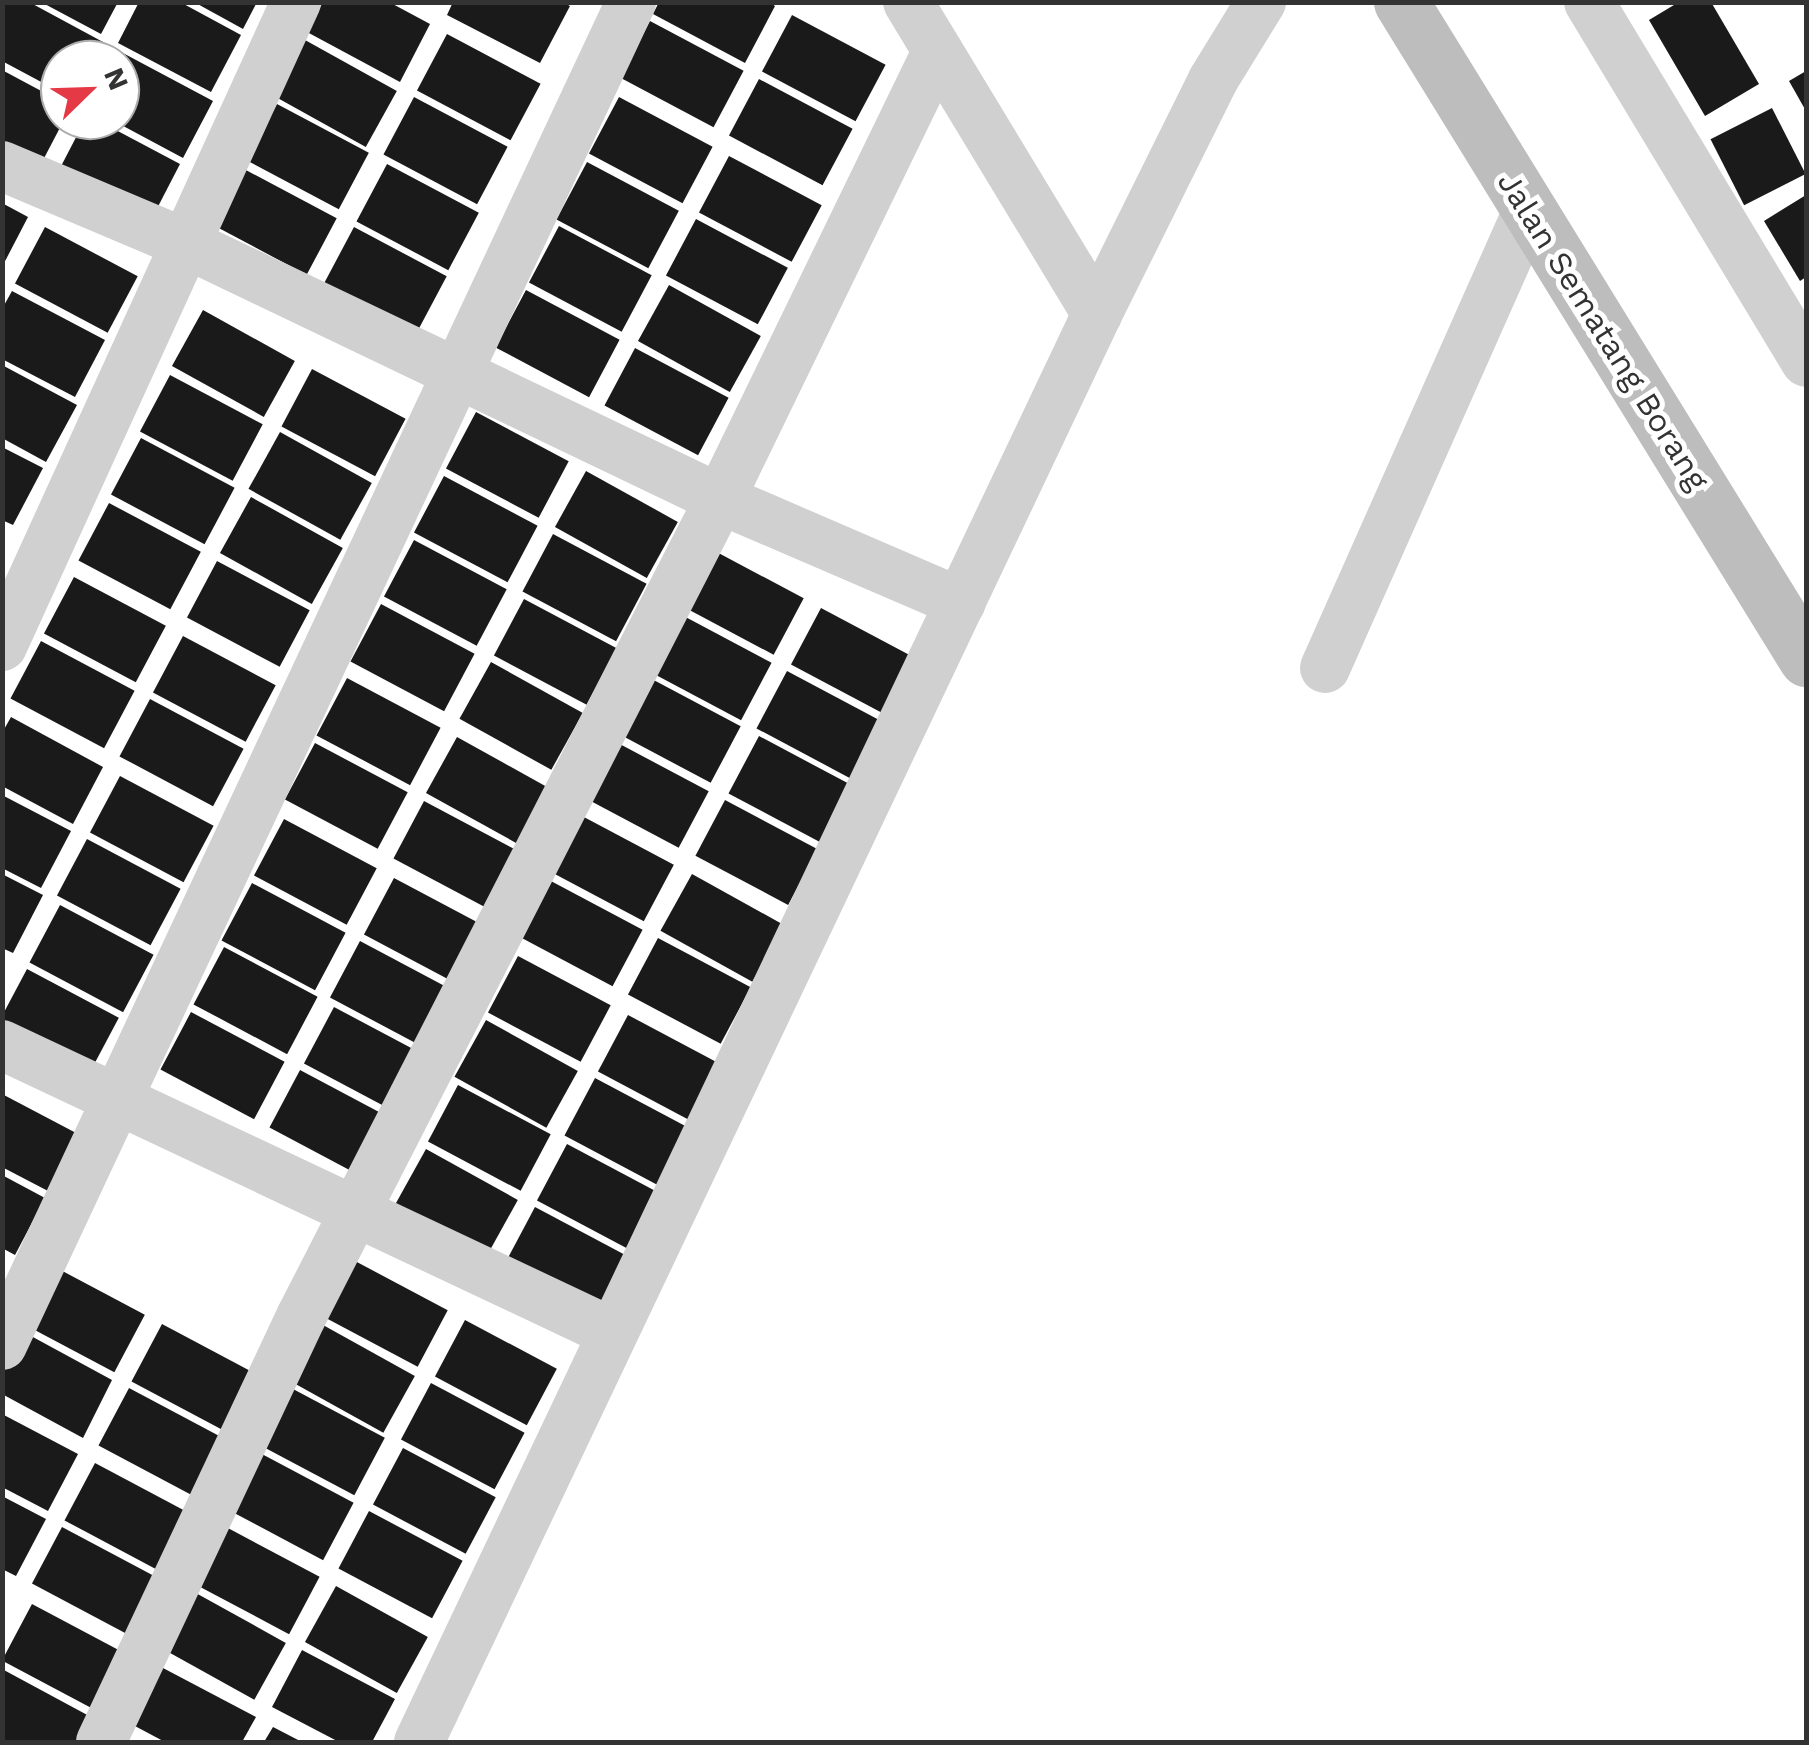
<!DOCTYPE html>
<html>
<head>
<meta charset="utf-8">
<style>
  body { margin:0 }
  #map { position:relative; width:1809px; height:1745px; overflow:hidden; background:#fff; font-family:"Work Sans",sans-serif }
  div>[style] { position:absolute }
  .building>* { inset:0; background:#1a1a1a; transform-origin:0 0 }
  .street>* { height:50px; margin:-25px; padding:0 25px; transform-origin:25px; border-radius:25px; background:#d0d0d0 }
  .secondary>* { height:55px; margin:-27.5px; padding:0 27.5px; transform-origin:27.5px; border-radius:27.5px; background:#bdbdbd }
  span { translate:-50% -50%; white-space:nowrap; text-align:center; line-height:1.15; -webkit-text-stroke:10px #fff; paint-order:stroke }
  .street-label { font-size:32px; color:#333 }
  .frame { position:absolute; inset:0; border:5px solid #333; pointer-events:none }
  .north { position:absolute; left:40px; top:40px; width:100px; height:100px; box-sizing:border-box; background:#fff; border:2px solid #adadad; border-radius:50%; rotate:67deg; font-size:28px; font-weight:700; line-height:40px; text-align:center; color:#333 }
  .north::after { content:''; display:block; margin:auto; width:35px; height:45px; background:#e63946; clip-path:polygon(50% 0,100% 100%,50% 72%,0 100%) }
</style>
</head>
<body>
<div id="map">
  <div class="building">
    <div style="clip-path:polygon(5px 2px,29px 2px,103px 42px,94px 60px,60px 60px,60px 92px,2px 61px)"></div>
    <div style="clip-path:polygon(41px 2px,118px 2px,101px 34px)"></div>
    <div style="clip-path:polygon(139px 2px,180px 2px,241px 35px,211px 92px,118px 43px)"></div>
    <div style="clip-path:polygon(194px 2px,257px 2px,243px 29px)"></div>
    <div style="clip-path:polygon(323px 2px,389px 2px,430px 24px,400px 82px,307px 32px)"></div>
    <div style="clip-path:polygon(453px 2px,562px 2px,570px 6px,540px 63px,447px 15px)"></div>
    <div style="clip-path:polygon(659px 2px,769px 2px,775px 6px,745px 63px,653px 14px)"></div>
    <div style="clip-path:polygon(1679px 2px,1711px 2px,1759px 84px,1705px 116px,1649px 20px)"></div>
    <div style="left:792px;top:15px;width:106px;height:64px;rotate:28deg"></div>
    <div style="left:650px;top:21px;width:106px;height:64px;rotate:28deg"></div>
    <div style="left:447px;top:34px;width:106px;height:64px;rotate:28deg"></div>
    <div style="left:305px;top:40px;width:105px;height:64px;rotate:29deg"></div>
    <div style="clip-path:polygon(121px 52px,213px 101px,183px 158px,112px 120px,120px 120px)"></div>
    <div style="clip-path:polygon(2px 70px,60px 101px,64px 120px,41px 164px,2px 143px)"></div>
    <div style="clip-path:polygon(1806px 71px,1806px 111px,1789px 81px)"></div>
    <div style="left:759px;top:79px;width:106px;height:64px;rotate:28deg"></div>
    <div style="left:414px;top:97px;width:106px;height:65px;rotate:28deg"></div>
    <div style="left:619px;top:97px;width:106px;height:64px;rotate:28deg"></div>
    <div style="left:277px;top:104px;width:104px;height:64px;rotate:28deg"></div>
    <div style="left:1772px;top:108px;width:74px;height:69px;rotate:63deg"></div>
    <div style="clip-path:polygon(85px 120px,97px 120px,180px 164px,150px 222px,58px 172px)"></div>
    <div style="left:729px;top:156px;width:105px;height:64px;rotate:28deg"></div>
    <div style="left:587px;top:162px;width:104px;height:65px;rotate:28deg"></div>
    <div style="left:387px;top:164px;width:104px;height:65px;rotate:28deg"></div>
    <div style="left:244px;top:169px;width:105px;height:64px;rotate:28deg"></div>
    <div style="clip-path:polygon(1806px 195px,1806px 277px,1800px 281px,1764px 221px)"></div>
    <div style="clip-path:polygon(2px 203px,28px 217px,2px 267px)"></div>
    <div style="left:696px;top:219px;width:104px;height:64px;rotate:28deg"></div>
    <div style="left:559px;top:226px;width:105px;height:64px;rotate:28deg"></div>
    <div style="left:45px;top:227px;width:105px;height:64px;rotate:28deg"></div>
    <div style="left:354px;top:227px;width:105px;height:64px;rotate:28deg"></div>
    <div style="left:669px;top:285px;width:105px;height:64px;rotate:29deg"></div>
    <div style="left:526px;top:290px;width:106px;height:65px;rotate:28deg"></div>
    <div style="clip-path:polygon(12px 291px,105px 340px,75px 397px,2px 359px,2px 309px)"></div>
    <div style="left:203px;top:310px;width:105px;height:64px;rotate:29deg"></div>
    <div style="left:635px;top:348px;width:106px;height:65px;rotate:28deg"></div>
    <div style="clip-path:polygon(2px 365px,77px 405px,46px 462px,2px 438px)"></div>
    <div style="left:312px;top:369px;width:106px;height:65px;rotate:28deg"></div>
    <div style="left:170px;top:375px;width:105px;height:64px;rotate:28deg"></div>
    <div style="left:476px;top:412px;width:105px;height:64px;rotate:28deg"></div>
    <div style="left:280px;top:432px;width:105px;height:65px;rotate:29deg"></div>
    <div style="left:141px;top:438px;width:106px;height:64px;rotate:28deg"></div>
    <div style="clip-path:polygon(2px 447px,43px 468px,13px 525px,2px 520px)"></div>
    <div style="left:586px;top:471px;width:105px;height:64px;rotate:29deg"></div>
    <div style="left:444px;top:476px;width:106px;height:64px;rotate:28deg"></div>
    <div style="left:251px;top:497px;width:105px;height:64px;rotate:29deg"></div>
    <div style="left:109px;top:503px;width:104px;height:65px;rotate:28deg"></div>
    <div style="left:553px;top:534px;width:106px;height:65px;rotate:28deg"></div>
    <div style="left:414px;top:540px;width:105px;height:64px;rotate:28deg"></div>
    <div style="left:711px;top:549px;width:105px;height:64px;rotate:28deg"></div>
    <div style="left:217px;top:561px;width:105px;height:64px;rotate:28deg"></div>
    <div style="left:74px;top:577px;width:104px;height:64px;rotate:28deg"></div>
    <div style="left:524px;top:599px;width:105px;height:64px;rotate:28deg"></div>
    <div style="left:381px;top:604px;width:106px;height:65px;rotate:28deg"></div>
    <div style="left:821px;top:608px;width:104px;height:64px;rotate:28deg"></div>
    <div style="left:678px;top:613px;width:106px;height:65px;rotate:28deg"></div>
    <div style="left:183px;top:636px;width:105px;height:64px;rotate:28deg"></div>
    <div style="left:41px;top:641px;width:106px;height:65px;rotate:28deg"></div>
    <div style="left:491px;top:662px;width:105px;height:65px;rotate:29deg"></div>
    <div style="left:787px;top:671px;width:106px;height:65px;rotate:28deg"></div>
    <div style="left:648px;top:677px;width:105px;height:64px;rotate:28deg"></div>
    <div style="left:347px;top:678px;width:106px;height:65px;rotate:28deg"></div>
    <div style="left:150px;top:699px;width:106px;height:65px;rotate:28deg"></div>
    <div style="clip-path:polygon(11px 717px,103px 767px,73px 824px,2px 786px,2px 733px)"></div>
    <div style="left:759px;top:736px;width:104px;height:65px;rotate:28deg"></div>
    <div style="left:457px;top:737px;width:105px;height:64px;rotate:29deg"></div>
    <div style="left:616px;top:742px;width:105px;height:64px;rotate:28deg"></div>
    <div style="left:315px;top:743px;width:105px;height:64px;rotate:28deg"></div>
    <div style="left:120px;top:776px;width:106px;height:64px;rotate:28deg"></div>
    <div style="clip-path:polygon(2px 795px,71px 831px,41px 888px,2px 868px)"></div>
    <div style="left:725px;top:800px;width:105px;height:63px;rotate:28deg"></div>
    <div style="left:424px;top:801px;width:105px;height:65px;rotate:28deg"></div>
    <div style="left:582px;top:816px;width:104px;height:64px;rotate:28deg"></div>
    <div style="left:284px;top:819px;width:105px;height:64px;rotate:28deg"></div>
    <div style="left:87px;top:839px;width:106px;height:64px;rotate:28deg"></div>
    <div style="clip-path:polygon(2px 874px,43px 895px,13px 953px,2px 948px)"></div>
    <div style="left:692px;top:874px;width:105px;height:65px;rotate:29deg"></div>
    <div style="left:394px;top:878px;width:104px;height:64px;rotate:28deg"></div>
    <div style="left:549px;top:880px;width:106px;height:64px;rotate:28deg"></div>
    <div style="left:252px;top:883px;width:106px;height:65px;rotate:28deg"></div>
    <div style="left:60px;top:905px;width:106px;height:65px;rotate:28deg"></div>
    <div style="left:658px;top:938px;width:105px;height:64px;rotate:28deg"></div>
    <div style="left:360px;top:941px;width:106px;height:64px;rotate:28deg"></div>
    <div style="left:224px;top:947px;width:106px;height:65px;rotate:28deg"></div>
    <div style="left:518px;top:956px;width:105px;height:64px;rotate:28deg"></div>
    <div style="left:27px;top:969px;width:104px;height:65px;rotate:28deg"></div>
    <div style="left:334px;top:1007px;width:104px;height:64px;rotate:28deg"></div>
    <div style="left:191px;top:1012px;width:106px;height:65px;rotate:28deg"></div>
    <div style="left:628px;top:1015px;width:106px;height:64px;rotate:28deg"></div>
    <div style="left:486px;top:1020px;width:105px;height:65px;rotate:29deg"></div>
    <div style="left:300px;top:1070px;width:106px;height:65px;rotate:28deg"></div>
    <div style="left:595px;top:1078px;width:106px;height:65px;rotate:28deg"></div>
    <div style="left:458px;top:1085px;width:105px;height:64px;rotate:28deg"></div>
    <div style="clip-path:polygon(2px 1094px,78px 1134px,48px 1191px,2px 1167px)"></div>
    <div style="left:567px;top:1144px;width:105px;height:64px;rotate:28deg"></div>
    <div style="left:426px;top:1149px;width:105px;height:65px;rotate:29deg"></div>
    <div style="clip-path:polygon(2px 1175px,45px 1198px,15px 1255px,2px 1248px)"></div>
    <div style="left:535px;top:1207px;width:106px;height:65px;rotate:28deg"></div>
    <div style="left:355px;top:1261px;width:105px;height:64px;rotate:28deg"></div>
    <div style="left:53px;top:1266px;width:104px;height:65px;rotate:28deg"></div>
    <div style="left:465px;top:1320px;width:104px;height:64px;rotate:28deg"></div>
    <div style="left:162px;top:1324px;width:106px;height:65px;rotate:28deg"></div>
    <div style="left:323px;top:1325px;width:105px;height:65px;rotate:29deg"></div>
    <div style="clip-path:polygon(20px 1330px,112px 1380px,83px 1438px,2px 1394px,2px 1364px)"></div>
    <div style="left:431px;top:1383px;width:106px;height:64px;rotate:28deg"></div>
    <div style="left:129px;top:1388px;width:106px;height:65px;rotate:28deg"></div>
    <div style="left:293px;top:1389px;width:104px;height:65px;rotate:28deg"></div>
    <div style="clip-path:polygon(2px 1414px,78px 1454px,48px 1511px,2px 1487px)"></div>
    <div style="left:403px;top:1448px;width:105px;height:64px;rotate:28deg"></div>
    <div style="left:260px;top:1453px;width:106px;height:65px;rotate:28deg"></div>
    <div style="left:95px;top:1463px;width:106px;height:65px;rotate:28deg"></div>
    <div style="clip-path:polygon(2px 1496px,46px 1519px,16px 1576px,2px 1569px)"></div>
    <div style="left:369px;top:1511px;width:106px;height:65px;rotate:28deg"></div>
    <div style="left:62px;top:1527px;width:106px;height:64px;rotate:28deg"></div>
    <div style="left:226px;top:1527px;width:106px;height:65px;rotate:28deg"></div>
    <div style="left:336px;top:1586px;width:105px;height:64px;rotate:29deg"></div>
    <div style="left:194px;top:1592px;width:105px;height:65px;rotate:29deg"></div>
    <div style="left:32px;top:1604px;width:105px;height:64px;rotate:28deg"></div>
    <div style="clip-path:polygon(302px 1650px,395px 1699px,372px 1742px,339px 1742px,272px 1707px)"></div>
    <div style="clip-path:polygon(163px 1668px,256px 1717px,242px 1742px,165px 1742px,133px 1725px)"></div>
    <div style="clip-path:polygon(2px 1669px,91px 1717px,78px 1742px,2px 1742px)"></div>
    <div style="clip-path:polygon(273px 1727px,302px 1742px,264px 1742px)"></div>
  </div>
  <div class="street">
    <div style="left:908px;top:2px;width:365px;rotate:58.8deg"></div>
    <div style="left:1589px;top:2px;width:420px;rotate:58.9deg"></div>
    <div style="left:2px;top:166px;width:201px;rotate:22.9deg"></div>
    <div style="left:187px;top:244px;width:591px;rotate:25.57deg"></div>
    <div style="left:720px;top:499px;width:262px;rotate:23.3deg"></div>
    <div style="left:2px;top:646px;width:708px;rotate:-65.46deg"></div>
    <div style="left:1325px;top:668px;width:500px;rotate:-66.05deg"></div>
    <div style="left:2px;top:1045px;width:671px;rotate:25.23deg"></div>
    <div style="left:2px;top:1345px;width:1483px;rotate:-64.9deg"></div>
    <div style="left:101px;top:1742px;width:470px;rotate:-64.8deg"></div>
    <div style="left:301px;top:1317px;width:919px;rotate:-62.88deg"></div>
    <div style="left:720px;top:499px;width:498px;rotate:-64.1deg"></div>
    <div style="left:419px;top:1742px;width:1581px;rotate:-64.6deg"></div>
    <div style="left:1097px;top:314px;width:261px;rotate:-63.6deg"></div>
    <div style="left:1213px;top:80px;width:92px;rotate:-58.4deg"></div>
  </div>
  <div class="secondary">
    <div style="left:1401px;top:2px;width:772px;rotate:58.35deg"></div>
  </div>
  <div class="street-label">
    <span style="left:1603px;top:331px;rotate:58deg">Jalan Sematang Borang</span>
  </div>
  <div class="frame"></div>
  <div class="north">N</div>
</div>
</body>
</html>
